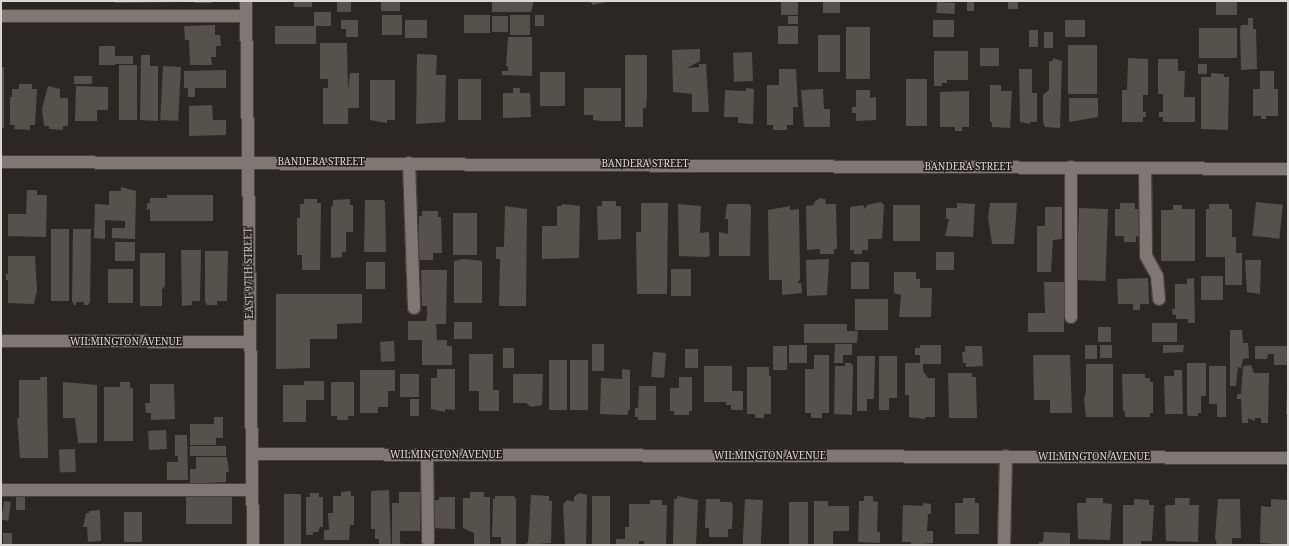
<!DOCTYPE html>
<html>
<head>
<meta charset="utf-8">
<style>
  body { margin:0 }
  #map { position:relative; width:1289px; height:546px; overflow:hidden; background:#2d2723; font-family:"Noto Serif",serif }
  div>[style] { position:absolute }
  .building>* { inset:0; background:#57514c; transform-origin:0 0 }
  .roads { filter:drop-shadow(1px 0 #484340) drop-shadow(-1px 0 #484340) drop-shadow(0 1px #484340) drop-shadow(0 -1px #484340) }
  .minor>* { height:12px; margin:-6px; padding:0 6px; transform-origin:6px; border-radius:6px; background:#7e7772 }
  span { translate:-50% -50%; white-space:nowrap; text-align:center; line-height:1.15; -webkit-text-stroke:3px #231e19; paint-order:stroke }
  .street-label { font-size:10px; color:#dad6d3 }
  .frame { position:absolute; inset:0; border:2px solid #dad6d3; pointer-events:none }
</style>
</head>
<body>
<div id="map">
  <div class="building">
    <div style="clip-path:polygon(115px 1px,184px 1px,184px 2px,115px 3px)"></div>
    <div style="left:195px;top:1px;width:17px;height:2px"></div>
    <div style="left:294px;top:1px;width:18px;height:6px"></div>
    <div style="left:337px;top:1px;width:14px;height:11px"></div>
    <div style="left:381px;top:1px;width:19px;height:10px"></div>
    <div style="clip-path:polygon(492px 1px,533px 1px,533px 5px,531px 12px,492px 12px)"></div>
    <div style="clip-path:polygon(583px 1px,608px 1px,608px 2px,592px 5px,592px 3px)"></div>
    <div style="left:781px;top:1px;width:17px;height:14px"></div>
    <div style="left:823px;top:1px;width:17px;height:12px"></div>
    <div style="left:967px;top:1px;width:7px;height:10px"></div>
    <div style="left:1008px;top:1px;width:10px;height:8px"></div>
    <div style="left:1216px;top:1px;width:21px;height:14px"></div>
    <div style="left:937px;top:2px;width:18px;height:11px;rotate:3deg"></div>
    <div style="clip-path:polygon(314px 12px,331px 12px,331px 26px,316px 26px,316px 44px,275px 44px,275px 26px,314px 26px)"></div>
    <div style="left:382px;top:15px;width:20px;height:20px"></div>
    <div style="left:464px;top:15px;width:26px;height:18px"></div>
    <div style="left:510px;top:15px;width:20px;height:20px"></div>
    <div style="left:535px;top:15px;width:9px;height:11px"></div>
    <div style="left:492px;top:16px;width:16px;height:16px"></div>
    <div style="left:798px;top:16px;width:8px;height:10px;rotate:90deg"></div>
    <div style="clip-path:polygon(1248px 18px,1253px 18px,1253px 29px,1256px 29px,1257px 69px,1241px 70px,1240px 30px,1241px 25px,1248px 25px)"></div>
    <div style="clip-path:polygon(341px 20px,358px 20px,358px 37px,346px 37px,346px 29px,341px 29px)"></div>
    <div style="left:427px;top:20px;width:18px;height:22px;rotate:90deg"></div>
    <div style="left:933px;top:20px;width:21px;height:17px"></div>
    <div style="left:1065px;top:20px;width:20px;height:17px"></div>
    <div style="clip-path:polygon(215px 25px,215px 35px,220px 35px,221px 46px,216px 46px,216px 57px,211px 57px,212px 65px,190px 65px,189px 40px,185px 40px,184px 26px)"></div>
    <div style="left:778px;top:26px;width:20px;height:18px"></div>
    <div style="left:846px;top:27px;width:24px;height:52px"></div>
    <div style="left:1199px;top:28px;width:38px;height:30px"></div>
    <div style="left:1029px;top:30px;width:9px;height:17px"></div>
    <div style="left:1044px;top:32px;width:9px;height:16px"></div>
    <div style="left:818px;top:35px;width:22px;height:37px"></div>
    <div style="clip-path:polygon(508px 37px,532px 37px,532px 76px,502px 75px,502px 71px,508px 71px,508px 66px,506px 66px)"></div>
    <div style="clip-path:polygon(320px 43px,347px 43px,348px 89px,350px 73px,359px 73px,359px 108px,348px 108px,348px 124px,323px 124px,323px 88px,328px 88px,328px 79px,320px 79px)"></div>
    <div style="left:1068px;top:45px;width:29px;height:49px"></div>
    <div style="left:99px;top:46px;width:16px;height:19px"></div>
    <div style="left:980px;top:48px;width:19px;height:18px"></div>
    <div style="clip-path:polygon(700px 49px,700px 61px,687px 68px,699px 67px,699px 64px,706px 64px,709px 112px,692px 112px,692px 94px,673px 92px,672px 50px)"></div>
    <div style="clip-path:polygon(934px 51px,968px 51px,968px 80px,947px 80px,947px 83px,942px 83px,942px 86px,934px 86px)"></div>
    <div style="left:752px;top:52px;width:29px;height:19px;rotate:88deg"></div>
    <div style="clip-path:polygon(417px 54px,437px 55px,436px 75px,446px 75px,445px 122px,416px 124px)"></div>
    <div style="clip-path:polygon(141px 55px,150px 55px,150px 66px,158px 66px,158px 121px,140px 120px)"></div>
    <div style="clip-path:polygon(625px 55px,647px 55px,647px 98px,646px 108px,643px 108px,643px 127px,625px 127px)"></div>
    <div style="left:115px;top:56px;width:18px;height:8px"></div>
    <div style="clip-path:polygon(1053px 58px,1062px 61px,1060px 128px,1045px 127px,1043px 122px,1043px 95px,1049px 90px,1049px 61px,1053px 61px)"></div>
    <div style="clip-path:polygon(1128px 58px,1148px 59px,1148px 95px,1143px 95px,1143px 112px,1146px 112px,1146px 117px,1143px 117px,1143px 122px,1122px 122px,1122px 90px,1127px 90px)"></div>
    <div style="clip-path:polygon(1158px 59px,1178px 59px,1178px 71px,1185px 71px,1184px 97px,1195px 97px,1195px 122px,1163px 122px,1163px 117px,1159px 117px,1159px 112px,1163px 112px,1163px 94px,1158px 94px)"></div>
    <div style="left:1198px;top:64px;width:9px;height:10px"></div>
    <div style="left:119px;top:65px;width:18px;height:55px"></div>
    <div style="left:163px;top:66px;width:18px;height:54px;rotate:3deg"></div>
    <div style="left:1px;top:67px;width:3px;height:61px"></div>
    <div style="clip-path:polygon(779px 69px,796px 69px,798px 107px,793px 107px,793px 125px,787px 125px,787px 130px,773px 130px,773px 125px,767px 125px,767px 85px,779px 85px)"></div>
    <div style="clip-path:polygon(1019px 69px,1032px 69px,1032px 93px,1037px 93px,1037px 122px,1030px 122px,1030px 124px,1020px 122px)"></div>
    <div style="clip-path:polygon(226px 70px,226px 88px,195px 88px,195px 97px,188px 97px,188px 88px,184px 88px,184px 71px)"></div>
    <div style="clip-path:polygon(1260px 71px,1274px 71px,1274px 89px,1278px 89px,1278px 116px,1266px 116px,1266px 119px,1261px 119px,1261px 116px,1253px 116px,1253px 89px,1260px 89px)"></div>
    <div style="left:540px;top:72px;width:25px;height:34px"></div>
    <div style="clip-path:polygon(1211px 73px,1224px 74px,1224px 77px,1229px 77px,1228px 130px,1201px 129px,1201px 77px,1211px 77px)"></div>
    <div style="left:92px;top:76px;width:8px;height:18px;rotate:90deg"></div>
    <div style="left:458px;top:79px;width:23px;height:41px"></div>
    <div style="left:906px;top:79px;width:21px;height:47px"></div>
    <div style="clip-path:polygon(370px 80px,395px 80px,395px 120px,387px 120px,387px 123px,370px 120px)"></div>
    <div style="clip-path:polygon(19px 84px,32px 84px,32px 89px,37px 89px,35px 125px,30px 125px,30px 130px,14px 129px,15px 125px,10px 125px,10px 97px,12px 97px,12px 89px,19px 89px)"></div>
    <div style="clip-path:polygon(990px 85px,1001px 85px,1001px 91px,1012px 91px,1010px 128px,992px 127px,992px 122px,990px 122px)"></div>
    <div style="clip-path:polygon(48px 86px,60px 89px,60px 98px,68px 98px,68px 126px,63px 126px,63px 130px,49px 129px,49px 126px,44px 126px,42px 109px)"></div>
    <div style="clip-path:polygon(76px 86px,108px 87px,108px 110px,97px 110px,97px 121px,75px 121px)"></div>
    <div style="clip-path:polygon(513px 88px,520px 88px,520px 93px,530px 93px,531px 117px,503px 118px,503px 93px,513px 93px)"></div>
    <div style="clip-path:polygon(584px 88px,621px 88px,621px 121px,601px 121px,593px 120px,593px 115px,584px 115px)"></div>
    <div style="clip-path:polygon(746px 88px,754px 89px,754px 91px,753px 124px,738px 123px,738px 117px,724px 117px,725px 90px,746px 91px)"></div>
    <div style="clip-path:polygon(823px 89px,824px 109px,830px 109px,830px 127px,804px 127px,801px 90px)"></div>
    <div style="clip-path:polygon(856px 90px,870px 90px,870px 98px,876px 97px,876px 120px,856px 121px,856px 113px,852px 113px,852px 107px,856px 107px)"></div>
    <div style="clip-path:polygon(969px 91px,969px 127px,962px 127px,962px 131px,955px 131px,955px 127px,940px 127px,940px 92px)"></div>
    <div style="clip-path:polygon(1069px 98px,1098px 98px,1098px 117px,1069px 122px)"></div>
    <div style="clip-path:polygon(212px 105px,213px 120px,226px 120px,226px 135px,189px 136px,189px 106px)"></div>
    <div style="clip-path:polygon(121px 187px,136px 191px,135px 239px,112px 238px,112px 228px,125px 228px,125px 221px,105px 220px,105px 239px,94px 238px,95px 204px,109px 205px,109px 191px,121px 191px)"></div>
    <div style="clip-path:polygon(27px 190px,37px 190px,37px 195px,47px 195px,46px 237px,8px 236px,8px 214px,26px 214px)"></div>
    <div style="clip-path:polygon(167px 195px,213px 195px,213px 221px,150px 221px,150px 209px,147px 210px,147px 203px,150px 203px,150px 198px,167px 198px)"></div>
    <div style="clip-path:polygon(820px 198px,825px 199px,826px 204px,836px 204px,837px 249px,834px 249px,834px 254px,820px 254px,820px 249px,807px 250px,806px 206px,814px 205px,815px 201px)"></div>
    <div style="clip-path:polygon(304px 199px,317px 199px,317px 203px,321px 203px,320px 270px,302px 270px,302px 255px,297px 255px,297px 218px,300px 218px,300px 204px,304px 204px)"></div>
    <div style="clip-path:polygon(350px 199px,350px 205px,353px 205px,353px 232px,346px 232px,346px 252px,342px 252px,342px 257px,331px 258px,331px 206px,333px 206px,333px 200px)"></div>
    <div style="clip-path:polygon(365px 200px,384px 200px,385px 203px,386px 252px,364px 252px)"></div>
    <div style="clip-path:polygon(602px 201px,616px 201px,616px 206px,621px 206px,621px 239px,598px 240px,597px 206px,602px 206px)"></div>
    <div style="clip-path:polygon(881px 202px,884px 205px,882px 239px,868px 239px,868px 250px,862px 250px,862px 254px,854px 254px,854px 250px,850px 250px,850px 207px,863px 205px,865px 209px,867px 205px)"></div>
    <div style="left:1256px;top:202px;width:27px;height:34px;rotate:6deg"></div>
    <div style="clip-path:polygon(641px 203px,668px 203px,667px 294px,637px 294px,636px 232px,641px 232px)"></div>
    <div style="clip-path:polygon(957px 203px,975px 204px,973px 237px,945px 236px,949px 219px,946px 219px,946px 208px,957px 208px)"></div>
    <div style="clip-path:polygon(990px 203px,1017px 203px,1014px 244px,992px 244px,988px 217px)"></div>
    <div style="clip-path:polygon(1120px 203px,1135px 203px,1135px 209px,1140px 209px,1139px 237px,1136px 236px,1136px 242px,1124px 242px,1124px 236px,1115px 236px,1115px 209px,1120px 209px)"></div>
    <div style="clip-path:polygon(562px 204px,580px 206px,579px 258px,542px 259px,542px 226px,557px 226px,557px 206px,562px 206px)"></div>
    <div style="clip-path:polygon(678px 204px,701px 206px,700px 233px,709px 232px,710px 255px,707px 257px,679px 256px)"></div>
    <div style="clip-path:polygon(727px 204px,749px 204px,751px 206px,750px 256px,719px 256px,719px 232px,728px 234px,728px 219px,725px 219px)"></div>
    <div style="clip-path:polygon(1209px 204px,1229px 204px,1229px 209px,1232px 209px,1232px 237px,1236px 237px,1236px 253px,1242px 253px,1242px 285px,1225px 285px,1225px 257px,1206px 257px,1206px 209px,1209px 209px)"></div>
    <div style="left:893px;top:205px;width:27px;height:36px"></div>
    <div style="clip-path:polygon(1173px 205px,1182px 205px,1182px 209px,1195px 209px,1195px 261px,1161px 261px,1161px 210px,1173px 210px)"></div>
    <div style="clip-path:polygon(505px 206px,527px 209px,526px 306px,499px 306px,500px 259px,496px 259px,496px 247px,504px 247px)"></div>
    <div style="clip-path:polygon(790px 206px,790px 210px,799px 209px,800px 279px,798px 283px,801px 283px,802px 293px,782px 295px,782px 280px,769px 280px,768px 210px)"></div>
    <div style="clip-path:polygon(1045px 207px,1062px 207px,1062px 239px,1053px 240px,1051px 272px,1037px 272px,1037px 226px,1045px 226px)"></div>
    <div style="left:1079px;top:208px;width:29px;height:72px;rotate:2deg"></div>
    <div style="clip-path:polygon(422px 211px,438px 211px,438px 217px,441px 217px,442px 253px,433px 253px,433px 260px,419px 260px,419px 216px,422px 216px)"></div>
    <div style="left:453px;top:213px;width:24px;height:42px"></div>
    <div style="left:51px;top:229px;width:18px;height:72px"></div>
    <div style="clip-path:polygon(73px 229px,91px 229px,90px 302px,88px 305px,84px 305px,84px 302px,76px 302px,76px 305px,74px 305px,72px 301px)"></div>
    <div style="left:115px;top:242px;width:20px;height:19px"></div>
    <div style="clip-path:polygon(181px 250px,201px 250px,200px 301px,192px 301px,192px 305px,182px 306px)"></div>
    <div style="clip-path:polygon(205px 251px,228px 251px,227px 301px,217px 301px,217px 305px,207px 305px,205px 301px)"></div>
    <div style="left:936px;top:252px;width:18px;height:18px"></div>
    <div style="clip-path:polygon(140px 253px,165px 253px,165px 286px,162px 289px,162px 306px,140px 306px)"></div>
    <div style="clip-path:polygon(8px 256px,35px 256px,37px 290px,34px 304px,8px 303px,8px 280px,6px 280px,6px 274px,8px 274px)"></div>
    <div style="clip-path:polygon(463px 259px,482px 261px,482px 303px,454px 303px,454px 261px)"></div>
    <div style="clip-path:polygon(829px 259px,827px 295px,807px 296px,806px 260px)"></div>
    <div style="clip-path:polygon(1245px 260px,1261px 260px,1260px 294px,1247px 292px)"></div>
    <div style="left:366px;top:262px;width:19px;height:27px"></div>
    <div style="left:851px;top:262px;width:18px;height:27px"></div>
    <div style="left:108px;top:269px;width:25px;height:34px"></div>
    <div style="left:691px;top:269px;width:27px;height:20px;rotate:90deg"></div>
    <div style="clip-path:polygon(421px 270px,447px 270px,446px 324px,436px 324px,437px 340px,447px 340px,447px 346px,452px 346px,452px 365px,422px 365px,422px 340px,408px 340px,408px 321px,426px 321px,427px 316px,427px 306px,422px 306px)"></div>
    <div style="clip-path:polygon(894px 272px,916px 272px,916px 279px,920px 279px,920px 288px,932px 288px,931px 317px,899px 317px,901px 295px,894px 293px)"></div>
    <div style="left:1201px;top:276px;width:22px;height:24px"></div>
    <div style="clip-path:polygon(1148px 278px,1149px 304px,1140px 304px,1140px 310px,1133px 310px,1133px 304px,1118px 304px,1117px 279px)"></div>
    <div style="clip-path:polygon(1194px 278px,1195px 323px,1188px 323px,1188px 319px,1176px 319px,1176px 315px,1173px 315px,1172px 309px,1175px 309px,1175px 284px,1187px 284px,1187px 279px)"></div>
    <div style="clip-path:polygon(1044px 282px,1064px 282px,1064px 332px,1028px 332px,1028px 313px,1045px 313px)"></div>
    <div style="clip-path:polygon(276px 294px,362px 294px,362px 323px,337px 324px,337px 339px,310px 339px,310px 368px,276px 369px)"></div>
    <div style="left:855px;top:299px;width:33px;height:31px"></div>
    <div style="left:454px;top:322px;width:18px;height:17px"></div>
    <div style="left:1152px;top:323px;width:25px;height:19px"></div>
    <div style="clip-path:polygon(804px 324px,847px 324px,847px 331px,858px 331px,857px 343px,804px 343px)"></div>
    <div style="left:1098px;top:327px;width:13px;height:15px"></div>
    <div style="clip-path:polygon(1230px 330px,1242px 330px,1243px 343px,1248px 343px,1249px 358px,1243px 359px,1241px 368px,1238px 367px,1236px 386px,1230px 386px)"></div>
    <div style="left:394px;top:341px;width:20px;height:14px;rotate:87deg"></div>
    <div style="left:592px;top:344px;width:12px;height:27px"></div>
    <div style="clip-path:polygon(835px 344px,852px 344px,852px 355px,843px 355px,843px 363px,834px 363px)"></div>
    <div style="left:789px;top:345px;width:18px;height:18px"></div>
    <div style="clip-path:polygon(920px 345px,941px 345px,941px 364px,923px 364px,923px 371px,928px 378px,935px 378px,935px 417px,925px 417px,925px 419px,909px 417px,909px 395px,905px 395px,905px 363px,920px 363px,920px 355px,915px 355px,915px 348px,920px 348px)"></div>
    <div style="left:1085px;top:345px;width:12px;height:14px"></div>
    <div style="left:1112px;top:345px;width:13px;height:12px;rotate:90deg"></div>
    <div style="clip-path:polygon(1163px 345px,1184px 345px,1183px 352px,1163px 353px)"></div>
    <div style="left:773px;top:346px;width:14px;height:24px"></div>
    <div style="clip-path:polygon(965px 346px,982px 346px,983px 366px,966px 367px,966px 363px,963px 363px,962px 352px,965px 352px)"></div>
    <div style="clip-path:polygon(1255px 346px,1288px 346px,1288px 365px,1274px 365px,1274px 354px,1268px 354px,1267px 359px,1255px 359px)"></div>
    <div style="left:503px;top:348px;width:11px;height:20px"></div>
    <div style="left:685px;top:349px;width:13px;height:19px"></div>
    <div style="left:653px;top:352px;width:13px;height:25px;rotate:4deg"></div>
    <div style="clip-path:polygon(469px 354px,493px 354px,493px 390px,499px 390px,499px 411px,479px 411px,479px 391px,469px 391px)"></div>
    <div style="clip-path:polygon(814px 355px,829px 355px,829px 413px,822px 413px,822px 418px,811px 418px,811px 413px,805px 413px,805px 369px,814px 369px)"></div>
    <div style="clip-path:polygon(1033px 355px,1070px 355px,1072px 413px,1050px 413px,1050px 400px,1034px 400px)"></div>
    <div style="clip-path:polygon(857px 356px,875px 356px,874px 399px,867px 399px,867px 411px,857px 411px)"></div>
    <div style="clip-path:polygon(879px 356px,897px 356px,897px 398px,889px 398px,889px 410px,879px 410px)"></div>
    <div style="left:549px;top:360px;width:18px;height:50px"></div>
    <div style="left:570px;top:360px;width:18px;height:50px"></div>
    <div style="clip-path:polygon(845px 363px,851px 363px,853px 366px,852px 415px,834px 414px,835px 366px,845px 366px)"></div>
    <div style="clip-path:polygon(1187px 363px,1206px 363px,1206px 396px,1201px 396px,1201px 413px,1198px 413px,1198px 416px,1188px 416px,1187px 413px)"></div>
    <div style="clip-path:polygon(1086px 364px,1113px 364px,1113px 417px,1086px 417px,1084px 399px,1086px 391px)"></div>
    <div style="clip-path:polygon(1251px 365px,1254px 373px,1269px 373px,1268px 423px,1261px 423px,1261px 418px,1255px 418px,1255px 421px,1248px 418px,1248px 423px,1242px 423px,1241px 399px,1237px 399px,1237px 394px,1241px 394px,1243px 366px)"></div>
    <div style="clip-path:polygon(704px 366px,732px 366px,732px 391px,743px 391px,743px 410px,731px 410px,731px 405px,726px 405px,726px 402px,704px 402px)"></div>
    <div style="clip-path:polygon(1209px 366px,1226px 366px,1226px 417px,1217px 417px,1217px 404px,1209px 404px)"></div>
    <div style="clip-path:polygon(747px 367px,769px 367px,769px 376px,771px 376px,771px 414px,764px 414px,764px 418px,755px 418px,755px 414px,747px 414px)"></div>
    <div style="clip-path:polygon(437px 369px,455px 369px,455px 410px,445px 409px,445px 412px,431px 409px,431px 378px,437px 378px)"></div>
    <div style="clip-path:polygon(622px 369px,630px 370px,630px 410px,628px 410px,628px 415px,600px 414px,601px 378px,622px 379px)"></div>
    <div style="clip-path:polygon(360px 370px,395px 370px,395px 391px,388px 391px,388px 407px,378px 407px,378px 413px,360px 413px)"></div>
    <div style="clip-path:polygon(1174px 370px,1182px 370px,1183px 414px,1165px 414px,1164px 376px,1174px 376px)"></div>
    <div style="clip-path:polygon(948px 373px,972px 373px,972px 377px,976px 377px,977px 418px,949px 418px)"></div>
    <div style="left:400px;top:374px;width:19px;height:23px"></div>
    <div style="clip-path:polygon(513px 374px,543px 374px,542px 405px,531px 407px,526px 403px,513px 403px)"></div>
    <div style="clip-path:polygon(1122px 374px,1145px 374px,1145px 378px,1150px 378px,1150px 382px,1153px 382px,1153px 413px,1150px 413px,1150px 417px,1125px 417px,1125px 411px,1123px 411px)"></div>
    <div style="clip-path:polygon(40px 377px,47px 377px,48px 458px,20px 458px,17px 418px,19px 418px,19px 380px,40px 380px)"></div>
    <div style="clip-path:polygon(679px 377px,692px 377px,692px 411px,689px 411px,689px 415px,674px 415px,674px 411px,670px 411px,670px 388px,679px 388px)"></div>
    <div style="clip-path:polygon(304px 381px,324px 381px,324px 400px,306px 400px,306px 422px,283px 422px,283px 385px,304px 385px)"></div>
    <div style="clip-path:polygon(63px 382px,97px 385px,97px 443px,78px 443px,75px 418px,63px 418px)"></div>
    <div style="clip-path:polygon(120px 382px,130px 382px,130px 388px,133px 388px,133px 441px,104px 441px,104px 387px,120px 387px)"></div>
    <div style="clip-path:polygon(331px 382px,354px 382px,354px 416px,348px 416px,348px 420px,337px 420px,337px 416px,331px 416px)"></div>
    <div style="clip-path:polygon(150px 384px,174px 384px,175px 419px,151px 420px,151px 413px,146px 413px,145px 403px,150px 403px)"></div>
    <div style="clip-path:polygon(639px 386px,656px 386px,656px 420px,638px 420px,638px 417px,635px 417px,635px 408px,638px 408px)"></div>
    <div style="clip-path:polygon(1287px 390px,1288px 390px,1288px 414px,1286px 414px)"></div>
    <div style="left:410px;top:399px;width:9px;height:17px"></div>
    <div style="clip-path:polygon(214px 417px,223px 417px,223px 438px,216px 438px,216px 445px,190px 445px,190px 424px,214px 424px)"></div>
    <div style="left:166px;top:430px;width:19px;height:18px;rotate:87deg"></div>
    <div style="clip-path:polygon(175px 435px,187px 435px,188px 480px,167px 480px,167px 462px,178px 462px,178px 456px,175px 456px)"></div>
    <div style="left:190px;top:446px;width:36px;height:10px"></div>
    <div style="left:75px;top:449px;width:23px;height:16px;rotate:88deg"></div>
    <div style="clip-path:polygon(196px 457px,227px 457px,229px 472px,226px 472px,226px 482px,190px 484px,190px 469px,196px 469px)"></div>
    <div style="clip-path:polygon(389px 490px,391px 545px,379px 545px,379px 539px,375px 539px,375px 529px,371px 529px,371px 491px)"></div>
    <div style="clip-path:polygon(351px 491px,351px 496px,354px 496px,354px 525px,350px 525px,349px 540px,324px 540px,324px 530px,329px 530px,328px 513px,333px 513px,333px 496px,341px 496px,341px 492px)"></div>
    <div style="clip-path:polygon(399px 492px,420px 492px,420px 531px,400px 531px,400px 543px,404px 545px,392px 545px,392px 503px,399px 503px)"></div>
    <div style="clip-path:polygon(470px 492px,484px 492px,484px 497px,490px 497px,490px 545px,474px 545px,474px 533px,463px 528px,463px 498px,470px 498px)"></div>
    <div style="clip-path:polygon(310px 493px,319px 493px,319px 497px,323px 497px,323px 527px,320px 527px,318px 532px,313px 532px,313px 535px,306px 535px,306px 497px,310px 497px)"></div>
    <div style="clip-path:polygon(579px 493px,587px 495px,586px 545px,565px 545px,563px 504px,567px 500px,574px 502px,574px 497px)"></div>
    <div style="left:284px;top:494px;width:17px;height:51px"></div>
    <div style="clip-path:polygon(531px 495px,549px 496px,549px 501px,552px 501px,551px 543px,525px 545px,528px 542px)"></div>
    <div style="clip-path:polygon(495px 496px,514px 496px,516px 499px,516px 545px,501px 545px,501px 537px,492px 537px,493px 499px,495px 499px)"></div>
    <div style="left:592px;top:496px;width:18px;height:49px"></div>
    <div style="clip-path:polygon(677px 496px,698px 500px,696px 545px,673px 545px,674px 499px,677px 499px)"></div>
    <div style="clip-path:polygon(864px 496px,873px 496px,873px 501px,878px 502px,877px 532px,880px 532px,880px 543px,858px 542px,859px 501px,864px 501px)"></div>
    <div style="left:16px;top:497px;width:9px;height:13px"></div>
    <div style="left:186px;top:497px;width:46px;height:27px"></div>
    <div style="clip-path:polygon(439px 497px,455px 497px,455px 529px,431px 528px,431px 500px,439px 500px)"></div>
    <div style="clip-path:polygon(963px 498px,975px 498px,975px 503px,979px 503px,979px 534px,955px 534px,955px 503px,963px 503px)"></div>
    <div style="clip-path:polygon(1086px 498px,1103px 498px,1103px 503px,1112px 504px,1110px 540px,1078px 539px,1077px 503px,1086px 503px)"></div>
    <div style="clip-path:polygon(1175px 498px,1190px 498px,1189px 505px,1199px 505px,1198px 542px,1166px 541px,1165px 508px,1166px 505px,1175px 505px)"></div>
    <div style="clip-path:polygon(706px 499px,720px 499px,720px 502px,731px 502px,733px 505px,732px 529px,728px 529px,728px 537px,709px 537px,709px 528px,705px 528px)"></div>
    <div style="left:745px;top:499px;width:18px;height:46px;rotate:3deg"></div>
    <div style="clip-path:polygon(1134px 499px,1149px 500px,1149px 505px,1154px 505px,1152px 541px,1141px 541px,1141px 545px,1123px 545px,1123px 505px,1134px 505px)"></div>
    <div style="clip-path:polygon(1218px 499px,1240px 499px,1241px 538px,1232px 538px,1232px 545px,1217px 545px,1215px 538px)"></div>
    <div style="clip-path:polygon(1271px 499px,1287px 500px,1288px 545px,1260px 543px,1261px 506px,1271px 507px)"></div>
    <div style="clip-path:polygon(650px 500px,662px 500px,662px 505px,667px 505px,666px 545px,644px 545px,644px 541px,639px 541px,639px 545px,616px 545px,616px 539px,625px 539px,625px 527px,629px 527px,629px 504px,650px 504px)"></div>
    <div style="left:4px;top:501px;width:7px;height:19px;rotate:8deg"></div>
    <div style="clip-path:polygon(814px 501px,828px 501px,828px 506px,849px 506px,849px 531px,833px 531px,833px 545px,814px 545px)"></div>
    <div style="left:789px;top:502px;width:19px;height:43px"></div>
    <div style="clip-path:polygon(923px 503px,931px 504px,931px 514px,928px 514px,927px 531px,933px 531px,933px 543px,911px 545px,911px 542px,902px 542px,903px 505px,923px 506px)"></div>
    <div style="clip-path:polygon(100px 510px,101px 541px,88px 542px,87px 527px,83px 527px,86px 513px,89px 513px,89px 511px)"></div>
    <div style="left:124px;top:512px;width:18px;height:30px"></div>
    <div style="clip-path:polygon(1044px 532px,1070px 533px,1070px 545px,1039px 545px,1039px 542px,1043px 542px)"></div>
    <div style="left:3px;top:533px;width:9px;height:12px"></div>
  </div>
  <div class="roads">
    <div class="minor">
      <div style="left:246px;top:1px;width:544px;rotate:89.26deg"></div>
      <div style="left:1px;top:16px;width:245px"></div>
      <div style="left:1px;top:162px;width:1287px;rotate:0.31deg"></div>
      <div style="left:409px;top:163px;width:145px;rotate:88deg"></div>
      <div style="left:1071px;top:167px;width:150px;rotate:90deg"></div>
      <div style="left:1145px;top:168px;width:88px;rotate:89.3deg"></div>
      <div style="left:1146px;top:256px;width:23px;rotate:61deg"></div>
      <div style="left:1157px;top:276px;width:23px;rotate:85deg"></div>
      <div style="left:1px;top:341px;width:249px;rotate:0.2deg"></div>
      <div style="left:252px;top:454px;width:1036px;rotate:0.22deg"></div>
      <div style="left:427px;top:455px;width:86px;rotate:89.3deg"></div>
      <div style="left:1px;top:490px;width:251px"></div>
      <div style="left:1004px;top:545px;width:89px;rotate:-88.7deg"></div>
    </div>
  </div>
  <div class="street-label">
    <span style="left:321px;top:162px">BANDERA STREET</span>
    <span style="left:645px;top:164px">BANDERA STREET</span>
    <span style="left:968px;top:167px">BANDERA STREET</span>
    <span style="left:249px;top:273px;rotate:-91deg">EAST 97TH STREET</span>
    <span style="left:126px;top:342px">WILMINGTON AVENUE</span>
    <span style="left:446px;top:455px">WILMINGTON AVENUE</span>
    <span style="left:770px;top:456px">WILMINGTON AVENUE</span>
    <span style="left:1094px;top:457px">WILMINGTON AVENUE</span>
  </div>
  <div class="frame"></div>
</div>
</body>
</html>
